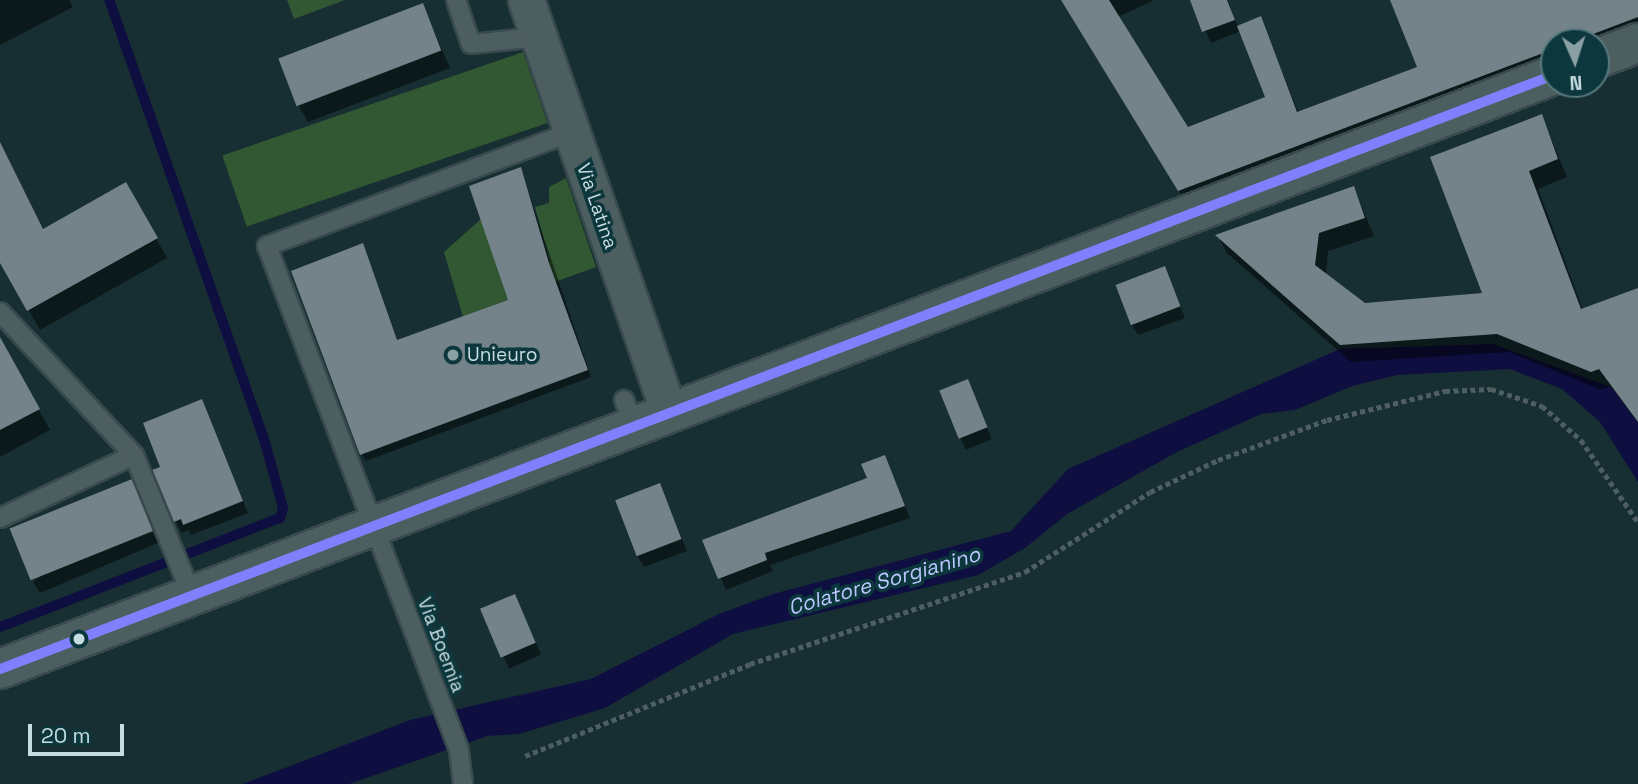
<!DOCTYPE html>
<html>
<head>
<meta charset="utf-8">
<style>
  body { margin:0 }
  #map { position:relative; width:1638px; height:784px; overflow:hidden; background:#172f32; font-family:"Space Grotesk",sans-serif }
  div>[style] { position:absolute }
  .green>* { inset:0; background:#315832; transform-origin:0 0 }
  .water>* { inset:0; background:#0f0e41 }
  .shadow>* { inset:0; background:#0007; transform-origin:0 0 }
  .stream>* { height:10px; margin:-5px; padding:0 5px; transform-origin:5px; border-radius:5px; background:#0f0e41 }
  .building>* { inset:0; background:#738389; transform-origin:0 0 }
  .path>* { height:4.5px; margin-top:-2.25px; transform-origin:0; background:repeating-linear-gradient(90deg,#4f5f61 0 5px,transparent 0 8.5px) }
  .roads { filter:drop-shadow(2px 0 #384a4d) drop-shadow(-2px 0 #384a4d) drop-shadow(0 2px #384a4d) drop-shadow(0 -2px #384a4d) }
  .service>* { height:18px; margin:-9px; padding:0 9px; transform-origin:9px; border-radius:9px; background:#4d5e61 }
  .minor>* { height:35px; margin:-17.5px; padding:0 17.5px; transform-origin:17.5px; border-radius:17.5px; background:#4d5e61 }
  .tertiary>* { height:38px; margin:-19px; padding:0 19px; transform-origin:19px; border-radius:19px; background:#4d5e61 }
  .bus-1>* { height:10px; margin:-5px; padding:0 5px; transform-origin:5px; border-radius:5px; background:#8080ff }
  .dots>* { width:19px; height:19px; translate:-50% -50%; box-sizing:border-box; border:4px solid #0c373d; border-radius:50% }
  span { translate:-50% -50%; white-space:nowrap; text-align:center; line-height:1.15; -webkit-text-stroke:7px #0c373d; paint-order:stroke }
  .street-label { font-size:19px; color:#c7dce0 }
  .poi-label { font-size:19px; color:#c7dce0 }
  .left { translate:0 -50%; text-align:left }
  .water-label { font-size:21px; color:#bcc8ff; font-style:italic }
  .north { position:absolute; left:1540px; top:28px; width:70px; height:70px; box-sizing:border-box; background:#0c373d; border:2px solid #57797e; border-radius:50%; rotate:177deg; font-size:19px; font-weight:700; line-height:28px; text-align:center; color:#c7dce0 }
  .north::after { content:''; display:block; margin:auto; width:24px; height:32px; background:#899fa3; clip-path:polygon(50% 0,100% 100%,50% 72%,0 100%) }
  .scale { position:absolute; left:28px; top:724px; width:96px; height:32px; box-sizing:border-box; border:4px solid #c7dce0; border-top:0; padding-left:9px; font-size:21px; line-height:24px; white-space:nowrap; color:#c7dce0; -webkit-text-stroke:5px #0c373d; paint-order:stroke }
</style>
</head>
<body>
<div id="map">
  <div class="green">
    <div style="clip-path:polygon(287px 0,345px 0,294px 19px)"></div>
    <div style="left:523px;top:52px;width:75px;height:318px;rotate:71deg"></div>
    <div style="clip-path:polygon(566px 178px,596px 267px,541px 287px,535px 268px,550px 262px,535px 207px,549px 203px,549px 187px)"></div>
    <div style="clip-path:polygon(481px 219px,508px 300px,463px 317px,444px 252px)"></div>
  </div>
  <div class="water">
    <div style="clip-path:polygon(1493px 344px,1611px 387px,1638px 423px,1638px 482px,1600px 422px,1562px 389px,1510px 369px,1397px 375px,1352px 386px,1295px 410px,1261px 414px,1177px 452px,1067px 514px,1025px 548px,978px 575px,733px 634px,605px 708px,519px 734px,487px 736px,349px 784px,243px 784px,410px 720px,591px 679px,719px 614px,773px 594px,1011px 531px,1068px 469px,1340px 349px)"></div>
  </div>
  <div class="shadow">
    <div style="clip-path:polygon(0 0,69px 0,73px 7px,0 45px)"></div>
    <div style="clip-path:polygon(1063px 0,1154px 0,1118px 17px,1188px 129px,1267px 98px,1241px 31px,1211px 43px,1192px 0,1228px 0,1238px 28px,1260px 18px,1299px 114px,1419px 69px,1392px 0,1638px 0,1638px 33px,1596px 42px,1554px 42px,1554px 65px,1188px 205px)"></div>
    <div style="clip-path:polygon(422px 5px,450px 68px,308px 122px,298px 105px)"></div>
    <div style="clip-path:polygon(1542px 117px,1567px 177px,1538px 189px,1583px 310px,1638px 290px,1638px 423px,1610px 386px,1602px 390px,1509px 352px,1351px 362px,1227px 253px,1218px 236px,1354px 188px,1374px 236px,1328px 251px,1326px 275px,1365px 304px,1485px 295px)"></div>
    <div style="clip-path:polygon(0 143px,44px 231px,126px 185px,167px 258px,40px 330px,0 260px)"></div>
    <div style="clip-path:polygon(521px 170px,591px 377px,366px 461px,362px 454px,362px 246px,397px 342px,510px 301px)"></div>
    <div style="clip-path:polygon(1164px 269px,1185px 318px,1138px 335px,1131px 324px)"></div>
    <div style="clip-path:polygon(10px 358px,50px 430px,0 457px,0 364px)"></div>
    <div style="left:967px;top:381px;width:63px;height:28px;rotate:67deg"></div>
    <div style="clip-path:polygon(202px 401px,248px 513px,191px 535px,189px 530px,182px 533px,176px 522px,155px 471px,162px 468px)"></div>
    <div style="clip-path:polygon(885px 457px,910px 518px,770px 565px,773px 571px,726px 590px,705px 541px,869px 479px)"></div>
    <div style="clip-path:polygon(660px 486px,687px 551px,644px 567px,637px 556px)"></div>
    <div style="clip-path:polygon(137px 493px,158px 543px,40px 593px,33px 582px)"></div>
    <div style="left:515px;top:596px;width:64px;height:35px;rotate:66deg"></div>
  </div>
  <div class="stream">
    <div style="left:0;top:627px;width:300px;rotate:-21.3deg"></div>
    <div style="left:280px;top:518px;width:10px;rotate:-73deg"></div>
    <div style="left:283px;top:508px;width:68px;rotate:-105.3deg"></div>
    <div style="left:265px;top:442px;width:469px;rotate:-109.4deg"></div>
  </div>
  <div class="building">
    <div style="clip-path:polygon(1061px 0,1109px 0,1188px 127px,1265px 97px,1237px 26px,1261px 16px,1297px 112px,1417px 67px,1390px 0,1638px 0,1638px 17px,1572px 42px,1554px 42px,1554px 49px,1178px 191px)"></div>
    <div style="clip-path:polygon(1190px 0,1227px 0,1235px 20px,1202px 32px)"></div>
    <div style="left:423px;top:3px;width:51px;height:155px;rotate:69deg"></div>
    <div style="clip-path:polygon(1542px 114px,1558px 159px,1529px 171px,1581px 309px,1638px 288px,1638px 422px,1599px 369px,1591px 372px,1497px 334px,1340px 345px,1215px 235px,1354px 186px,1365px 218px,1319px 233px,1315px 265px,1365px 303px,1482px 293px,1430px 157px)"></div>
    <div style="clip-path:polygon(0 142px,43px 229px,126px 182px,158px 238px,27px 311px,0 263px)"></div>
    <div style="clip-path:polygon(521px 167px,549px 263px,588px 370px,360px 455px,291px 271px,363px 243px,397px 340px,508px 300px,469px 186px)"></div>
    <div style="left:1165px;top:266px;width:43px;height:53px;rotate:69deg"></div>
    <div style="clip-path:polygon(0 337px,40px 409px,0 430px)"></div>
    <div style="left:968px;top:379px;width:52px;height:31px;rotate:68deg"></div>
    <div style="clip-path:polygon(202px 399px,243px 501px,183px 525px,181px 519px,174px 522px,152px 470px,160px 467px,143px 423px)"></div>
    <div style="clip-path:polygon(885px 455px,905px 506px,765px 553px,767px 560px,718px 579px,702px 540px,867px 478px,861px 464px)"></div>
    <div style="left:132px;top:479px;width:56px;height:132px;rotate:68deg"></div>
    <div style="left:660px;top:483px;width:60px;height:48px;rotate:69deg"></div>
    <div style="left:515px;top:594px;width:53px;height:38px;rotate:67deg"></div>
  </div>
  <div class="path">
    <div style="left:525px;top:756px;width:243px;rotate:-22.2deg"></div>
    <div style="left:750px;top:664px;width:290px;rotate:-18.5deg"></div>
    <div style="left:1025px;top:572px;width:148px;rotate:-32.6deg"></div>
    <div style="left:1150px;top:492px;width:75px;rotate:-25.2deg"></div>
    <div style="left:1218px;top:460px;width:116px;rotate:-20.2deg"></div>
    <div style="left:1327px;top:420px;width:122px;rotate:-13.8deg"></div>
    <div style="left:1445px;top:391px;width:46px;rotate:-2.5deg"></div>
    <div style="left:1491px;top:389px;width:54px;rotate:18.4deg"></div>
    <div style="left:1542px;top:406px;width:52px;rotate:41.1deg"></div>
    <div style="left:1581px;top:440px;width:100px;rotate:55.2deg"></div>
  </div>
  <div class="roads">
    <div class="service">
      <div style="left:456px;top:0;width:46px;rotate:71.2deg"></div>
      <div style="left:471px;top:44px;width:68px;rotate:-5.9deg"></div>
      <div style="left:0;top:312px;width:196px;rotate:46.9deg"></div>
      <div style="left:624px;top:400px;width:27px;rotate:68deg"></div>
      <div style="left:0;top:518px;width:148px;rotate:-25.2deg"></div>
      <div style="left:134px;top:455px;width:152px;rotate:67.6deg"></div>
      <div style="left:463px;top:784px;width:34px;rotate:-97deg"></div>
      <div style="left:459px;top:750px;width:539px;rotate:-110.85deg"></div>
      <div style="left:267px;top:246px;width:326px;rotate:-20.5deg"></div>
    </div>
    <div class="minor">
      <div style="left:526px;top:0;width:436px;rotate:70.9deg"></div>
    </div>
    <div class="tertiary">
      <div style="left:1596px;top:59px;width:45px;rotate:-20.9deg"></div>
      <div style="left:0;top:669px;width:1664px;rotate:-20.92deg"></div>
    </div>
  </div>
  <div class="bus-1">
    <div style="left:0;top:669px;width:1664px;rotate:-20.92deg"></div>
  </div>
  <div class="dots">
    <div style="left:453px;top:355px;background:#899fa3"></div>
    <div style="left:79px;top:639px;background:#c7dce0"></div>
  </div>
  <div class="street-label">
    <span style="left:597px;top:206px;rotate:71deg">Via Latina</span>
    <span style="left:441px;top:645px;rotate:69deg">Via Boemia</span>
  </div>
  <div class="poi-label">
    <span class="left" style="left:467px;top:355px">Unieuro</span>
  </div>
  <div class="water-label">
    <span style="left:884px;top:581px;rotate:-16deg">Colatore Sorgianino</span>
  </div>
  <div class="north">N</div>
  <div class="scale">20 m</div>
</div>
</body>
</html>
